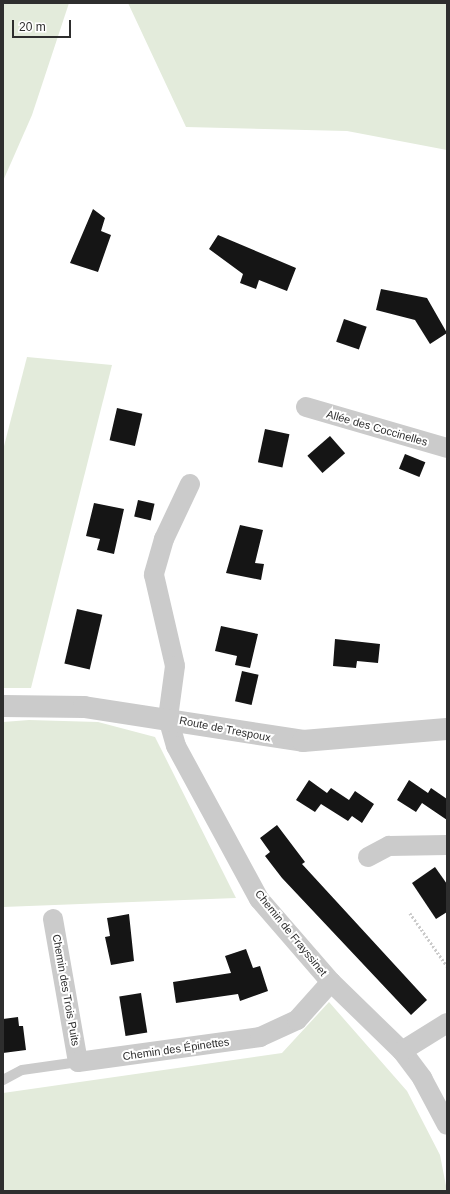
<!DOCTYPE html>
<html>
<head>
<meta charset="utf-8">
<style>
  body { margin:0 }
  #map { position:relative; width:450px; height:1194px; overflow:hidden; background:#fff; font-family:Helvetica,sans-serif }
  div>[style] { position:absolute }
  .green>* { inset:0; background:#e3ebdb }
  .building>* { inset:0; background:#151515; transform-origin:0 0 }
  .path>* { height:2.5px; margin-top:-1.25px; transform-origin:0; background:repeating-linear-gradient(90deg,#cbcbcb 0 2px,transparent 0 4px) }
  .service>* { height:10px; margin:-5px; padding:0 5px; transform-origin:5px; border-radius:5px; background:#cbcbcb }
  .minor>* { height:20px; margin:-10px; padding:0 10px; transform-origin:10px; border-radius:10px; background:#cbcbcb }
  .tertiary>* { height:22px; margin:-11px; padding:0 11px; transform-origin:11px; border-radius:11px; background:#cbcbcb }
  span { translate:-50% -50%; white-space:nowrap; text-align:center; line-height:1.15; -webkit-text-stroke:4px #fff; paint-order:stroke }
  .street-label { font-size:11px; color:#2e2e2e }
  .frame { position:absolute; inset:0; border:4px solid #2e2e2e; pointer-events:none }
  .scale { position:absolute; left:12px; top:20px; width:59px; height:18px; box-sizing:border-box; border:2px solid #2e2e2e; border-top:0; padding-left:5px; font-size:12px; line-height:14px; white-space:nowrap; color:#2e2e2e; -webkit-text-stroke:3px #fff; paint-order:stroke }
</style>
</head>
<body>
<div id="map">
  <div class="green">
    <div style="clip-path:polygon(3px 3px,69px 3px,32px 115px,3px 181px)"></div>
    <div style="clip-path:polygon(128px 3px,447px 3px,447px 150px,347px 131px,186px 127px)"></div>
    <div style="clip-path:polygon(27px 357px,112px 365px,31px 688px,3px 688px,3px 450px)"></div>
    <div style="clip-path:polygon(29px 720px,98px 722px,155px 737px,236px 898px,3px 907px,3px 722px)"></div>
    <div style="clip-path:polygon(329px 1002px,407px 1091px,440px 1155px,447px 1191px,3px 1191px,3px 1093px,282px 1053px)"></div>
  </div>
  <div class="building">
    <div style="clip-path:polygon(93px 209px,105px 218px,101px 231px,111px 235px,98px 272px,70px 263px)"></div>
    <div style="clip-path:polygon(218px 235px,296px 268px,287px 291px,259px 280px,256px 289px,240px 283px,243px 274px,209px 249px)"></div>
    <div style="clip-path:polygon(381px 289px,427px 298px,447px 333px,430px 344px,415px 320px,376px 310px)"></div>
    <div style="left:344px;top:319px;width:24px;height:24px;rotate:19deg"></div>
    <div style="left:117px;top:408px;width:26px;height:33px;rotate:13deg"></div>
    <div style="left:265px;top:429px;width:25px;height:34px;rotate:12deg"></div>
    <div style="left:330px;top:436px;width:23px;height:30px;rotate:49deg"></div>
    <div style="left:405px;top:454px;width:22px;height:16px;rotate:22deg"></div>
    <div style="left:138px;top:500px;width:17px;height:17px;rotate:13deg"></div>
    <div style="clip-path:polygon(94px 503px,124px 509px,114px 554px,97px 550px,100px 539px,86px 536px)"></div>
    <div style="clip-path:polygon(240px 525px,263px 530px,255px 563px,264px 564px,261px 580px,226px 573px)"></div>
    <div style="left:77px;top:609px;width:26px;height:56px;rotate:13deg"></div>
    <div style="clip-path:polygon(221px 626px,258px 634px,250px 668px,235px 665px,237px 656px,215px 651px)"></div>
    <div style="clip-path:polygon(335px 639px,380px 644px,378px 663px,357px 661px,356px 668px,333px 666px)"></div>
    <div style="left:242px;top:671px;width:17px;height:31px;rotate:13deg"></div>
    <div style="clip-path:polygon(309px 780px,327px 793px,331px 788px,349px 800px,355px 791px,374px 804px,362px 823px,352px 816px,348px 821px,321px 804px,315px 812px,296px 800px)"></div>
    <div style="clip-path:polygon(409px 780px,428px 793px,431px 788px,447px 799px,447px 820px,422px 803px,416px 812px,397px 800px)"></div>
    <div style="clip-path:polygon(277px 825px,305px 862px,302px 864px,427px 1000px,411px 1015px,282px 878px,265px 856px,270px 852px,260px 838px)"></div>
    <div style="clip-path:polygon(435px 867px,447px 884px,447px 912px,436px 919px,412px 883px)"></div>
    <div style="clip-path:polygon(129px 914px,134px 961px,111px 965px,105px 937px,110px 936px,107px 918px)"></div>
    <div style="clip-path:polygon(246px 949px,253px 968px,260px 966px,268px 991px,240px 1001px,238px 994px,176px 1003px,173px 982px,231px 973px,225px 956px)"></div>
    <div style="left:141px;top:993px;width:40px;height:22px;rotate:81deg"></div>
    <div style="clip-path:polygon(18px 1017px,19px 1026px,23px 1026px,26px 1050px,3px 1053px,3px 1019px)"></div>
  </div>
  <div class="path">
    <div style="left:410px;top:913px;width:65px;rotate:55.1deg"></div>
  </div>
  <div class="service">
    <div style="left:3px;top:1080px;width:21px;rotate:-28deg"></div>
    <div style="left:22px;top:1070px;width:57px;rotate:-8.1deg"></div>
  </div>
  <div class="minor">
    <div style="left:306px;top:407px;width:147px;rotate:16.2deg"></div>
    <div style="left:190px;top:484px;width:61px;rotate:115.3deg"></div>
    <div style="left:164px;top:539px;width:37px;rotate:106deg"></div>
    <div style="left:154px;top:575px;width:93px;rotate:77deg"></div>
    <div style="left:175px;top:666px;width:52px;rotate:97.7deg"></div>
    <div style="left:168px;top:718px;width:29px;rotate:74deg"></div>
    <div style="left:176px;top:746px;width:174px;rotate:61.5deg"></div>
    <div style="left:259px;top:899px;width:110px;rotate:49.1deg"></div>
    <div style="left:331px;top:982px;width:99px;rotate:44.2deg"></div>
    <div style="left:402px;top:1051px;width:34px;rotate:53deg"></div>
    <div style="left:422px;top:1078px;width:53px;rotate:62deg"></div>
    <div style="left:368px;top:857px;width:24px;rotate:-28deg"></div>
    <div style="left:389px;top:846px;width:58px;rotate:-1deg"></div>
    <div style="left:53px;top:919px;width:145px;rotate:80.1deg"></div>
    <div style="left:78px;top:1062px;width:184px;rotate:-7.8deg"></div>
    <div style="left:260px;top:1037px;width:41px;rotate:-24.7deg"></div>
    <div style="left:297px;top:1020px;width:51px;rotate:-48.2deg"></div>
    <div style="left:402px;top:1051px;width:53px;rotate:-31.9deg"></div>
  </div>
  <div class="tertiary">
    <div style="left:3px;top:706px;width:81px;rotate:0.7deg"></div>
    <div style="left:84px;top:707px;width:222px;rotate:8.8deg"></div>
    <div style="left:303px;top:741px;width:144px;rotate:-4.8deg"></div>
  </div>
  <div class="street-label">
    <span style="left:377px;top:428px;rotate:16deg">Allée des Coccinelles</span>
    <span style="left:225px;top:729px;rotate:11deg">Route de Trespoux</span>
    <span style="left:291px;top:933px;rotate:51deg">Chemin de Frayssinet</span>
    <span style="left:66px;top:990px;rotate:80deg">Chemin des Trois Puits</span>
    <span style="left:176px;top:1049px;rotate:-8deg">Chemin des Épinettes</span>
  </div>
  <div class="frame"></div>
  <div class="scale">20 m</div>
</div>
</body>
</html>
